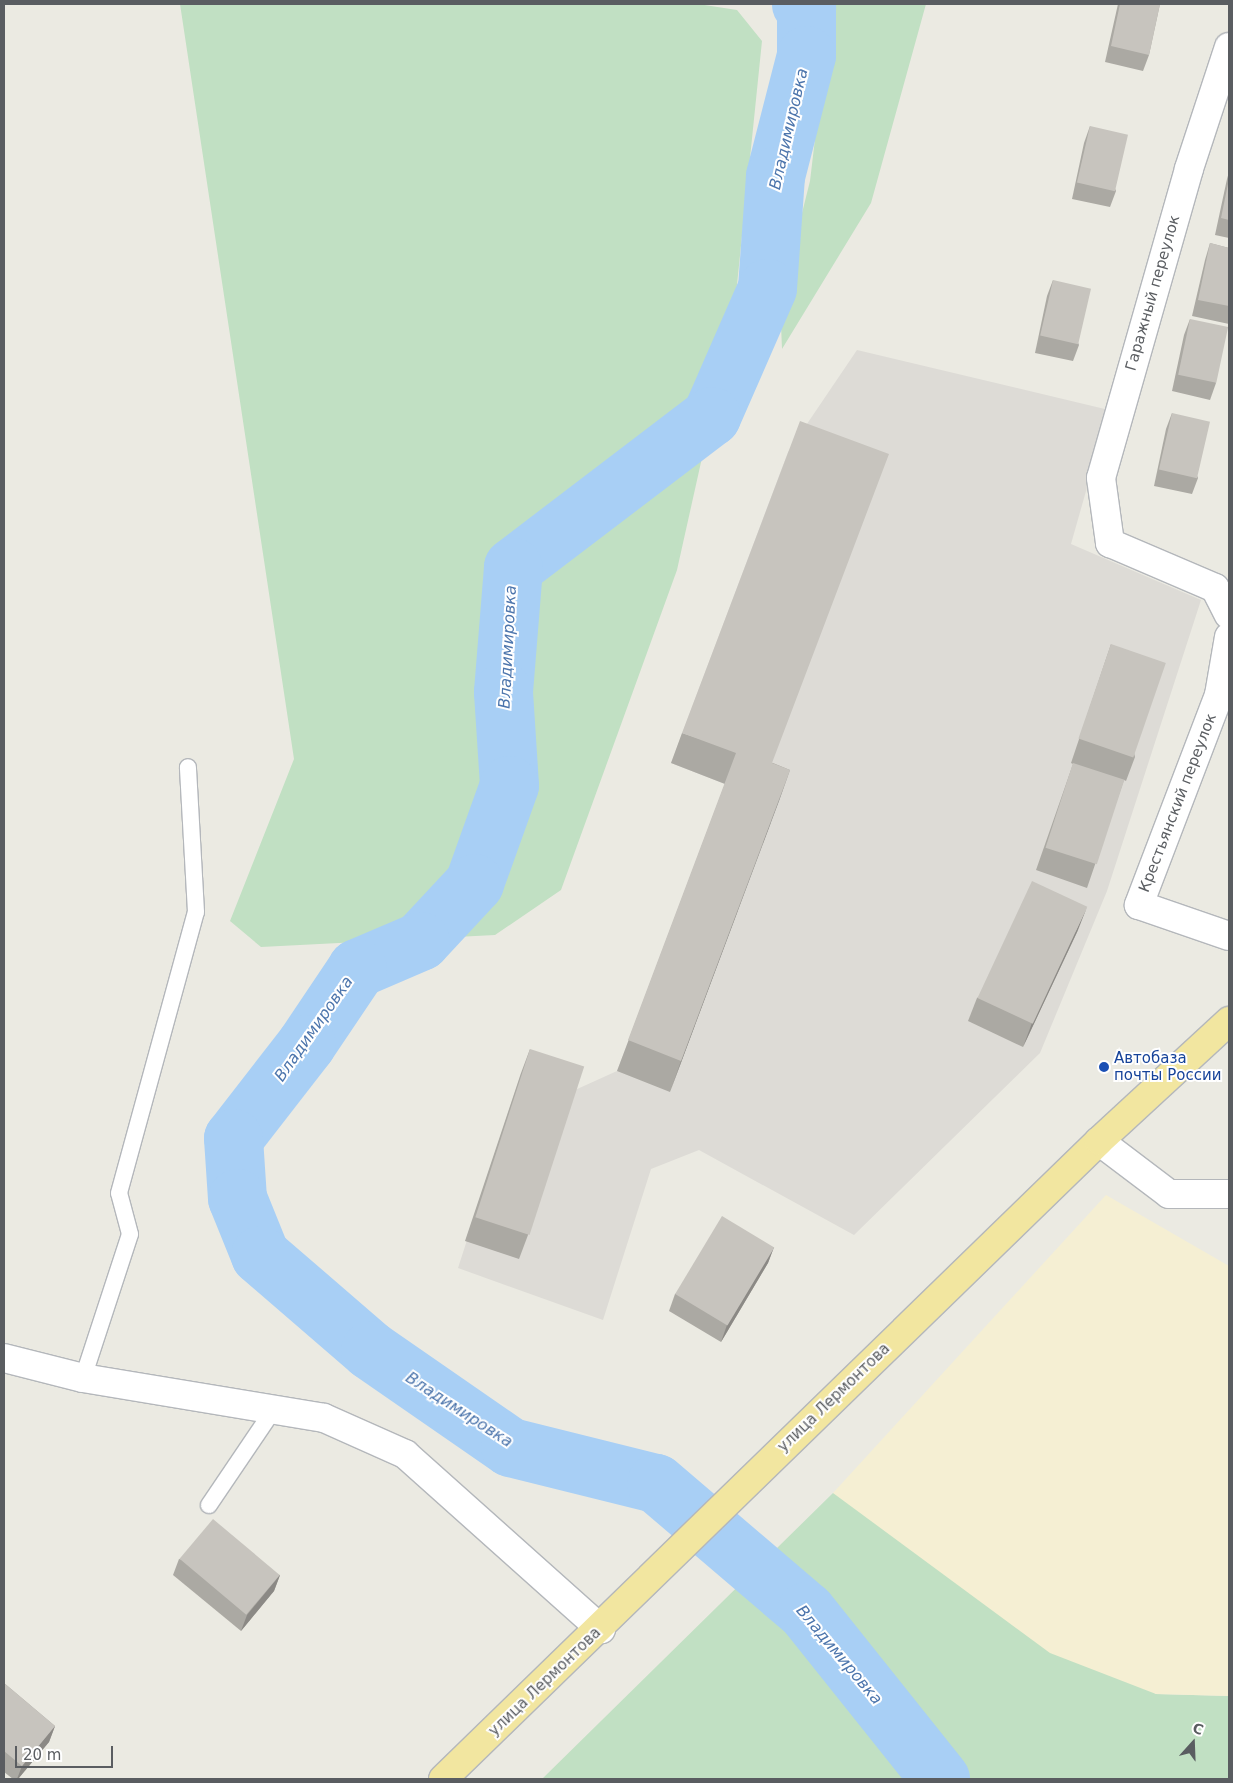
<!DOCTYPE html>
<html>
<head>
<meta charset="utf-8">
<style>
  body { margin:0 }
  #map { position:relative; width:1233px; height:1783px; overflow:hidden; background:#ebeae2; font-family:"DejaVu Sans",sans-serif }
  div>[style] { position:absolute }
  .industrial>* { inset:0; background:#dddbd6 }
  .green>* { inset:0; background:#c1e0c3 }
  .sand>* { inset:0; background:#f5efd3 }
  .river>* { height:59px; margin:-29.5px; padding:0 29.5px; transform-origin:29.5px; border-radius:29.5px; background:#a8cff5 }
  .roads { filter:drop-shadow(1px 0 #b4b7bb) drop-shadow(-1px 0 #b4b7bb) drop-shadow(0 1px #b4b7bb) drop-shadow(0 -1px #b4b7bb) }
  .service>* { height:16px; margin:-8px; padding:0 8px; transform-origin:8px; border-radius:8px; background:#fff }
  .minor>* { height:28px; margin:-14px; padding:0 14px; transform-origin:14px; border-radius:14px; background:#fff }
  .trunk>* { height:28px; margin:-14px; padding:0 14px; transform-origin:14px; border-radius:14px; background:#f2e6a0 }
  .wall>* { inset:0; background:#aba9a3 }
  .shaded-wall>* { inset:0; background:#8b8985 }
  .building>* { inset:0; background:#c7c4be; transform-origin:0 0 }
  .dots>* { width:14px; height:14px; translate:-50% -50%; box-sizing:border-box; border:2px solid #fff; border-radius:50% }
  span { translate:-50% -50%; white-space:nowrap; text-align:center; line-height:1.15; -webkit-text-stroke:4px #fff; paint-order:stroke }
  .street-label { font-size:15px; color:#5a5d61 }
  .transit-label { font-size:15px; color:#164399 }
  .left { translate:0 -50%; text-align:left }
  .water-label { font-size:16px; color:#4c75ac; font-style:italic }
  .frame { position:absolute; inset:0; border:5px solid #5a5d61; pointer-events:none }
  .north { position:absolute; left:1168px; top:1718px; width:50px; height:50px; -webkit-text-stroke:4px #fff; paint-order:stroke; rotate:20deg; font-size:14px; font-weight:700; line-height:20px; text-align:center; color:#5a5d61 }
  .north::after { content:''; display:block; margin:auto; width:18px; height:22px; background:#5a5d61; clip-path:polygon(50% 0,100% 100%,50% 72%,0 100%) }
  .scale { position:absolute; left:15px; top:1746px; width:98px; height:22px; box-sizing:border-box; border:2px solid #5a5d61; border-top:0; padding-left:6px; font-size:15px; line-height:18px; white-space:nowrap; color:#5a5d61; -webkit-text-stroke:4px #fff; paint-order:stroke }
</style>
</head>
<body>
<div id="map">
  <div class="industrial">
    <div style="clip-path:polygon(857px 350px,1109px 410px,1071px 544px,1201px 600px,1107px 891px,1040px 1053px,854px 1235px,699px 1150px,651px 1169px,603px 1320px,458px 1268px,521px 1073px,575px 1090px,617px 1071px,725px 784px,671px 763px,788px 452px)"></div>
  </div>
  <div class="green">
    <div style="clip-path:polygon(180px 4px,698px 4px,737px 10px,762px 41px,734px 314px,677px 570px,561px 890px,495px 935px,261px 947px,230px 921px,294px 759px)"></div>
    <div style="clip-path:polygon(831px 4px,926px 4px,871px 203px,782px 349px,780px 301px,810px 181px)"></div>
    <div style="clip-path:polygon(833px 1493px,857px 1497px,1156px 1694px,1229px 1696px,1229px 1779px,542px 1779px)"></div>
  </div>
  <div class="sand">
    <div style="clip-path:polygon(1106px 1195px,1229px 1266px,1229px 1696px,1156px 1694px,1050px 1653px,833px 1493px)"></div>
  </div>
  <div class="river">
    <div style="left:801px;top:4px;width:6px;rotate:31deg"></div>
    <div style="left:806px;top:7px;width:48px;rotate:90deg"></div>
    <div style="left:806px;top:55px;width:125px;rotate:104.4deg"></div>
    <div style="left:775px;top:176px;width:112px;rotate:94.1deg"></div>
    <div style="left:767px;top:288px;width:140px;rotate:113.6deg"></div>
    <div style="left:711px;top:416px;width:249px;rotate:142.7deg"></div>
    <div style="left:513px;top:567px;width:125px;rotate:94.6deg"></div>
    <div style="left:503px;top:692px;width:93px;rotate:86.3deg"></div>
    <div style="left:509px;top:785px;width:104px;rotate:109.7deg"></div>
    <div style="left:474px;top:883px;width:79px;rotate:133deg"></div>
    <div style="left:420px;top:941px;width:69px;rotate:156.8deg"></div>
    <div style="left:357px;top:968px;width:92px;rotate:123.9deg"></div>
    <div style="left:306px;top:1044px;width:119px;rotate:127.8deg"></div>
    <div style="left:233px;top:1138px;width:60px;rotate:86.2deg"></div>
    <div style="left:237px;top:1198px;width:61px;rotate:68deg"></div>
    <div style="left:260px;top:1255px;width:145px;rotate:40.8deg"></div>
    <div style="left:370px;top:1350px;width:170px;rotate:34.7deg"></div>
    <div style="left:510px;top:1447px;width:150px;rotate:13.9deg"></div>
    <div style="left:656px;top:1483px;width:197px;rotate:40.5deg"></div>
    <div style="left:806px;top:1611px;width:215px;rotate:51.4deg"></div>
  </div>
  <div class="roads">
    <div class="service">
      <div style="left:83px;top:1378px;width:151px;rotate:-71.9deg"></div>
      <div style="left:130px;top:1234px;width:42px;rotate:-105deg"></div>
      <div style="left:119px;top:1193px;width:291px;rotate:-74.7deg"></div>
      <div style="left:196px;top:912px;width:145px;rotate:-93.2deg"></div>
      <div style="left:209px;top:1505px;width:116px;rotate:-55.9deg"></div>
    </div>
    <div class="minor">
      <div style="left:1229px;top:47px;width:128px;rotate:108.2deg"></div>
      <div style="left:1189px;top:169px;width:321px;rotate:105.9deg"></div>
      <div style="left:1101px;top:478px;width:66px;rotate:82.1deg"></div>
      <div style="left:1110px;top:543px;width:114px;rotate:23.2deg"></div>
      <div style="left:1215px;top:588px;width:30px;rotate:63deg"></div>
      <div style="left:1229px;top:637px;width:59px;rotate:99.8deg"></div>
      <div style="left:1219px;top:695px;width:225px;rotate:110.9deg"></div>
      <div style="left:1139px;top:905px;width:95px;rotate:19deg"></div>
      <div style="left:1099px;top:1141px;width:88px;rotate:37.1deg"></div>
      <div style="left:1169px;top:1194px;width:60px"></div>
      <div style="left:4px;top:1358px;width:81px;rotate:14.2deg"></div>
      <div style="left:83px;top:1378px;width:244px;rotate:9.4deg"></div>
      <div style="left:324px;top:1418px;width:89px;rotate:24deg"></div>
      <div style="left:405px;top:1454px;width:263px;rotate:41.8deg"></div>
    </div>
    <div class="trunk">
      <div style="left:443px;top:1779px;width:915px;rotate:-44.2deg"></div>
      <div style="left:1099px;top:1141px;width:177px;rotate:-42.7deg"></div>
    </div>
  </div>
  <div class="wall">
    <div style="clip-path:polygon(1118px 4px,1160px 4px,1149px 55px,1143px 71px,1105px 62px)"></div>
    <div style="clip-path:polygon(1090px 126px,1116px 191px,1110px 207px,1072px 199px,1084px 143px)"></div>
    <div style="clip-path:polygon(1229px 172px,1229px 238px,1215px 235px,1227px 179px)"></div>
    <div style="clip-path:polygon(1210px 243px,1229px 248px,1229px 324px,1192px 316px,1205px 260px)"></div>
    <div style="clip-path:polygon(1053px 280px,1079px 345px,1073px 361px,1035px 353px,1047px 296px)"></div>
    <div style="clip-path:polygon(1190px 319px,1216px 383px,1210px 400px,1172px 391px,1184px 335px)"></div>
    <div style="clip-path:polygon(1172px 413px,1198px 478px,1192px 494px,1154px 486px,1166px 429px)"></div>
    <div style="clip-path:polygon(1111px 644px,1135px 757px,1126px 781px,1124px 780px,1087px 888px,1036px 870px,1073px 764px,1071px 763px)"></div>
    <div style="clip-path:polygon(682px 733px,773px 763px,790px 770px,670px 1092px,617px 1071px,725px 784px,671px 763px)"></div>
    <div style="clip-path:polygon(1078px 930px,1023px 1047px,968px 1021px,977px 998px)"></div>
    <div style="clip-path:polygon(530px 1049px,528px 1235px,519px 1259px,465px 1241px,521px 1073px)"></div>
    <div style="clip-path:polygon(774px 1247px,768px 1263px,721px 1342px,669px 1311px,675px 1294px)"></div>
    <div style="clip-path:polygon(179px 1559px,280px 1575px,274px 1591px,241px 1631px,173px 1575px)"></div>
    <div style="clip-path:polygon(4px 1683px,55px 1726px,49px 1742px,18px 1779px,13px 1779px,4px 1772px)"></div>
  </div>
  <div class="shaded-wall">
    <div style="clip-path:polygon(790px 770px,779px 801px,670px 1092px,681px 1061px)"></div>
    <div style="clip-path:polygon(1087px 907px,1078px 930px,1023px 1047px,1032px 1023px)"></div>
    <div style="clip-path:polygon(774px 1247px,768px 1263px,721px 1342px,727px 1325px)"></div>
    <div style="clip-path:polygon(280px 1575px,274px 1591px,241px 1631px,247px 1615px)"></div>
    <div style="clip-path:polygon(55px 1726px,49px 1742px,18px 1779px,17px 1779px,22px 1766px)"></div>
  </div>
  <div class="building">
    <div style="clip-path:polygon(1120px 4px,1160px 4px,1149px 55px,1111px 46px)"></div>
    <div style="left:1090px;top:126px;width:39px;height:58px;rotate:13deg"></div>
    <div style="clip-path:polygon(1229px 179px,1229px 220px,1221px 218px)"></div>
    <div style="clip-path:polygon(1210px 243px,1229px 248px,1229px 306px,1198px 300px)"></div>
    <div style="left:1053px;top:280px;width:39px;height:57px;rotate:13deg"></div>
    <div style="left:1190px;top:319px;width:39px;height:57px;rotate:12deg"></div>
    <div style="left:1172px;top:413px;width:39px;height:58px;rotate:13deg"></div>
    <div style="clip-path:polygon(800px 421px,889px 454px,772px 763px,790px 770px,681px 1061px,628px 1040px,736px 753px,682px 733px)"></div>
    <div style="left:1111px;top:644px;width:58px;height:100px;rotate:19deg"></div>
    <div style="left:1073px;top:763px;width:54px;height:89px;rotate:18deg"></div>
    <div style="left:1032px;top:881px;width:61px;height:129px;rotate:25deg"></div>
    <div style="left:530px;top:1049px;width:57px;height:177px;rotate:18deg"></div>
    <div style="left:722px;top:1216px;width:61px;height:91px;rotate:31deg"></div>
    <div style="left:213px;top:1519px;width:87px;height:52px;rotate:40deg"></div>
    <div style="clip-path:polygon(4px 1683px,55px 1726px,22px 1766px,4px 1751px)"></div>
  </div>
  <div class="dots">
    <div style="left:1104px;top:1067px;background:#1a4fb4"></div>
  </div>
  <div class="street-label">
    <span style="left:1153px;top:293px;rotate:-74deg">Гаражный переулок</span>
    <span style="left:1178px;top:803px;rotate:-69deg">Крестьянский переулок</span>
    <span style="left:834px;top:1398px;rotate:-44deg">улица Лермонтова</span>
    <span style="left:545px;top:1682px;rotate:-44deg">улица Лермонтова</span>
  </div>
  <div class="transit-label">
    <span class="left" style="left:1114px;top:1067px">Автобаза<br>почты России</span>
  </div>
  <div class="water-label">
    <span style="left:789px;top:129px;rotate:-77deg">Владимировка</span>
    <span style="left:508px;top:647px;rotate:-87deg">Владимировка</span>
    <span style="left:314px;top:1029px;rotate:-55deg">Владимировка</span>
    <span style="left:459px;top:1410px;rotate:33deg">Владимировка</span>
    <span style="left:839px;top:1655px;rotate:50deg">Владимировка</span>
  </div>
  <div class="frame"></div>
  <div class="north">С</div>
  <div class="scale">20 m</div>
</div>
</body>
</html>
